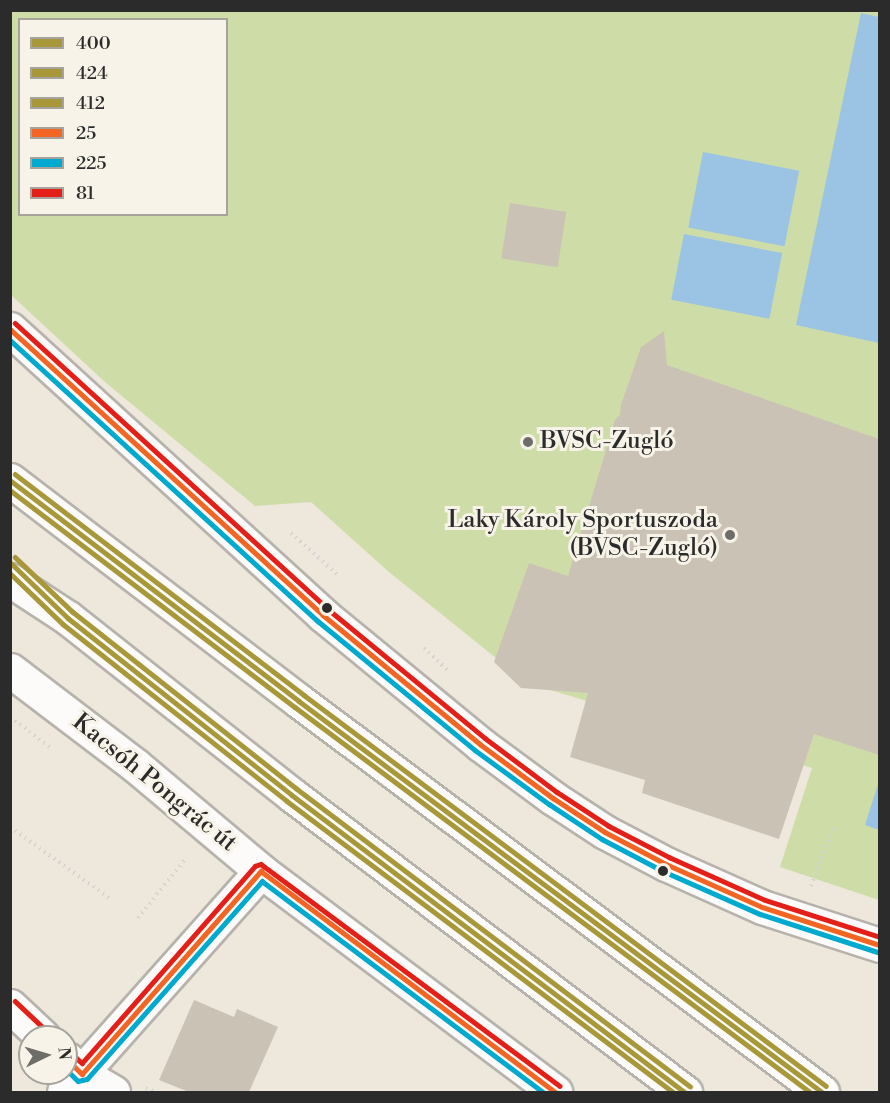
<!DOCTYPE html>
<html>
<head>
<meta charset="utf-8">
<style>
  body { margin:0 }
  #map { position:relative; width:890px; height:1103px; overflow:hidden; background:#ede7dc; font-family:"Libre Bodoni",serif }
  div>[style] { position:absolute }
  .green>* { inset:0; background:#cedda7 }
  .water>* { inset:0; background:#9ac3e4; transform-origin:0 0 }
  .building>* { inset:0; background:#cbc2b6; transform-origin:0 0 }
  .path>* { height:4px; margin-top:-2px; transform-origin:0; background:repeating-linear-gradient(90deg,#d5d3d0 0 1.5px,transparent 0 6px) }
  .roads { filter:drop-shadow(2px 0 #b7b3ac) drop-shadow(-2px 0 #b7b3ac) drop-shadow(0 2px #b7b3ac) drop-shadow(0 -2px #b7b3ac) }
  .minor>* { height:33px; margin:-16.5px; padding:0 16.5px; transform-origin:16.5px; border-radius:16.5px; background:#fcfbfa }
  .major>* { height:33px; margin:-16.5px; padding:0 16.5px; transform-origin:16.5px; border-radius:16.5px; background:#fcfbfa }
  .bus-1>* { height:4.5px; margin:-2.25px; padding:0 2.25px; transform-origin:2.25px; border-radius:2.25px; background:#a89839 }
  .bus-2>* { height:4.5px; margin:-2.25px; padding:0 2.25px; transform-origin:2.25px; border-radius:2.25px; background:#a89839 }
  .bus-3>* { height:4.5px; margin:-2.25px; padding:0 2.25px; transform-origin:2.25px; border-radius:2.25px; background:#a89839 }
  .bus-4>* { height:4.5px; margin:-2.25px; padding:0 2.25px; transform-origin:2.25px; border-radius:2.25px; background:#f26522 }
  .bus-5>* { height:4.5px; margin:-2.25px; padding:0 2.25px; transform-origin:2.25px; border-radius:2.25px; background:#00a9ce }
  .bus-6>* { height:4.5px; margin:-2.25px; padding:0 2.25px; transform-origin:2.25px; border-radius:2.25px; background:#e41f18 }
  .dots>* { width:16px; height:16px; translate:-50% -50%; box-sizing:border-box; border:3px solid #f7f3e8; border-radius:50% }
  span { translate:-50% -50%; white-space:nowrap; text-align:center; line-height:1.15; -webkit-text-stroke:6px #f7f3e8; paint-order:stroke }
  .poi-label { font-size:24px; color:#2b2b2b }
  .left { translate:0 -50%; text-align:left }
  .right { translate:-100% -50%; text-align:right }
  .street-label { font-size:24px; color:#2b2b2b }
  .frame { position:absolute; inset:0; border:12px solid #2b2b2b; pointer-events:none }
  .legend { position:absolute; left:18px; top:18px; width:210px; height:198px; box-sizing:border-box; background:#f7f3e8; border:2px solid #a5a39c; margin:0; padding:8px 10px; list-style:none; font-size:18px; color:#2b2b2b }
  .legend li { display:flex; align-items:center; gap:12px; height:30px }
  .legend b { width:30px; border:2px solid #a5a39c }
  .north { position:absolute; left:18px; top:1025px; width:60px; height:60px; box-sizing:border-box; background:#f7f3e8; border:2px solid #a5a39c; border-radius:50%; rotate:85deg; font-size:16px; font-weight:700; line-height:24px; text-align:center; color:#2b2b2b }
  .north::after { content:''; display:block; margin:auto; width:21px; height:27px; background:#6f6d69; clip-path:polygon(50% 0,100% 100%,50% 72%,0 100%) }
</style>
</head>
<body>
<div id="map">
  <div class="green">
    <div style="clip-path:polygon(evenodd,10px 11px,879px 11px,879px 900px,780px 867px,812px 768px,527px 683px,389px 572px,311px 502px,255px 506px,105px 382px,11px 295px,10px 11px,20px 20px,226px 20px,226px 214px,20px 214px,20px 20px)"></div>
  </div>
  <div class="water">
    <div style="clip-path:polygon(861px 13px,879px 17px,879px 343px,796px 325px)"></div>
    <div style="left:703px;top:152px;width:98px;height:77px;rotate:11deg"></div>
    <div style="left:684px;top:234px;width:100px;height:67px;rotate:11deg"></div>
    <div style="clip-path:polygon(879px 781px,879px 830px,865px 825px)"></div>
  </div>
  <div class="building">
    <div style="left:510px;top:203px;width:57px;height:56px;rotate:9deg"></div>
    <div style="clip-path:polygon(664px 331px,667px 365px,879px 439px,879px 755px,814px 734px,779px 839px,642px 793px,645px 780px,570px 757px,588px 693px,521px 688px,494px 662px,529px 563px,568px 576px,615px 420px,620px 415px,621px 405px,641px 347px)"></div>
    <div style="clip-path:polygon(194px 1000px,234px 1017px,237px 1009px,278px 1027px,249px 1092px,189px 1092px,159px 1080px)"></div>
  </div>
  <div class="path">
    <div style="left:291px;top:533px;width:66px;rotate:41.9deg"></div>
    <div style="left:424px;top:648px;width:34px;rotate:43deg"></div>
    <div style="left:10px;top:717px;width:51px;rotate:37.1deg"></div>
    <div style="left:10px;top:827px;width:124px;rotate:35.5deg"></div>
    <div style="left:811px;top:886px;width:64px;rotate:-69deg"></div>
    <div style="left:138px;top:918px;width:77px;rotate:-51.3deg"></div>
    <div style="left:146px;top:1088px;width:10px;rotate:24deg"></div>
  </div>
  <div class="roads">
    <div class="minor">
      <div style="left:10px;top:329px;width:424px;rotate:42.4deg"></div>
      <div style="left:323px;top:615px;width:203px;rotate:39.4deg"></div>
      <div style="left:480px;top:744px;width:91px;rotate:36.5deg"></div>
      <div style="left:553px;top:798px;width:62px;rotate:33.2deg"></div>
      <div style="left:605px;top:832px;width:69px;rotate:27.7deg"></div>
      <div style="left:666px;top:864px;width:105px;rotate:24.1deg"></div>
      <div style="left:762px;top:907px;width:124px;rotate:17.9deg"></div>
      <div style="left:10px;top:670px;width:158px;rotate:37.3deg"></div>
      <div style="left:136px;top:766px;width:163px;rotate:40deg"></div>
      <div style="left:261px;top:871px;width:368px;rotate:36.9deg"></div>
      <div style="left:10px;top:1006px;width:45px;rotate:43.2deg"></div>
      <div style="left:67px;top:1059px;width:21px;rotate:45deg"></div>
      <div style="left:82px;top:1074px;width:36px;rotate:30deg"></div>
      <div style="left:64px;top:1092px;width:296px;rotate:-48.3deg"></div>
    </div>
    <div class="major">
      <div style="left:10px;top:480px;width:364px;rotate:37.4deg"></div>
      <div style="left:299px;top:701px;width:653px;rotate:36.78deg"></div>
      <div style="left:10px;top:580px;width:69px;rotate:33.2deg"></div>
      <div style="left:68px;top:618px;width:285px;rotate:38.3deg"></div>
      <div style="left:292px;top:795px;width:493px;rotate:37.1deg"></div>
    </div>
  </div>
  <div class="bus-1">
    <div style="left:10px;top:480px;width:364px;rotate:37.4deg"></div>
    <div style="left:299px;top:701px;width:653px;rotate:36.78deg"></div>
    <div style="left:10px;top:562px;width:81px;rotate:44deg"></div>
    <div style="left:68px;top:618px;width:285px;rotate:38.3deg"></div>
    <div style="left:292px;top:795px;width:493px;rotate:37.1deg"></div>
  </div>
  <div class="bus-2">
    <div style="left:10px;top:490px;width:358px;rotate:37.3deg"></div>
    <div style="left:295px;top:707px;width:643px;rotate:36.78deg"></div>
    <div style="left:10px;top:573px;width:74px;rotate:43.9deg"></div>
    <div style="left:63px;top:624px;width:285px;rotate:38.3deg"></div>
    <div style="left:287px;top:801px;width:483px;rotate:37deg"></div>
  </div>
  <div class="bus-3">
    <div style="left:15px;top:474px;width:364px;rotate:37.4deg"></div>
    <div style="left:304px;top:695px;width:652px;rotate:36.83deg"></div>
    <div style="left:15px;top:557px;width:80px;rotate:43.5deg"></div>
    <div style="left:73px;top:612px;width:285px;rotate:38.3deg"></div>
    <div style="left:297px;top:789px;width:493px;rotate:37.1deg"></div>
  </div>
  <div class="bus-4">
    <div style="left:10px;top:329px;width:424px;rotate:42.4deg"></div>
    <div style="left:323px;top:615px;width:203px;rotate:39.4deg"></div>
    <div style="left:480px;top:744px;width:91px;rotate:36.5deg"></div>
    <div style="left:553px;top:798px;width:62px;rotate:33.2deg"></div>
    <div style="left:605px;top:832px;width:69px;rotate:27.7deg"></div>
    <div style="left:666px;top:864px;width:105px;rotate:24.1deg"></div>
    <div style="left:762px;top:907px;width:124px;rotate:17.9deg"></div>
    <div style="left:66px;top:1058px;width:23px;rotate:45deg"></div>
    <div style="left:82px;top:1074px;width:271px;rotate:-48.6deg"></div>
    <div style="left:261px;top:871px;width:368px;rotate:36.9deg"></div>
  </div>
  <div class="bus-5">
    <div style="left:10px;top:340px;width:417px;rotate:42.4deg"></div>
    <div style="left:318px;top:621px;width:203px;rotate:39.4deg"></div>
    <div style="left:475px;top:750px;width:92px;rotate:36.1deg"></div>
    <div style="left:549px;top:804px;width:64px;rotate:33.4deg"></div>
    <div style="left:602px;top:839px;width:69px;rotate:27.7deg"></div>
    <div style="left:663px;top:871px;width:106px;rotate:23.9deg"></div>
    <div style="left:760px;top:914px;width:124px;rotate:17.9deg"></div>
    <div style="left:66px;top:1069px;width:17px;rotate:45deg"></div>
    <div style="left:78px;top:1081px;width:9px;rotate:-13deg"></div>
    <div style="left:87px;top:1079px;width:264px;rotate:-48.5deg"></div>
    <div style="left:262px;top:881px;width:351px;rotate:36.9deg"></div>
  </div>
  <div class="bus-6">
    <div style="left:15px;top:323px;width:424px;rotate:42.4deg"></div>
    <div style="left:328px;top:609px;width:203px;rotate:39.4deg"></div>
    <div style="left:485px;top:738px;width:90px;rotate:36.9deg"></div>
    <div style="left:557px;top:792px;width:62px;rotate:33.2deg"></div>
    <div style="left:609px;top:826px;width:68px;rotate:27.3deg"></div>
    <div style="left:669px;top:857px;width:105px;rotate:24.1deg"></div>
    <div style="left:765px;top:900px;width:121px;rotate:17.8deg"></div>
    <div style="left:15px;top:1001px;width:45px;rotate:43.2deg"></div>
    <div style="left:71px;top:1053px;width:15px;rotate:42deg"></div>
    <div style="left:82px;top:1063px;width:262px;rotate:-48.7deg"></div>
    <div style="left:255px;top:866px;width:6px;rotate:-18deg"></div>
    <div style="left:261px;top:864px;width:372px;rotate:36.6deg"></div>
  </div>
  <div class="dots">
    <div style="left:528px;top:442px;background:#6f6d69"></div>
    <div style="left:730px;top:535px;background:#6f6d69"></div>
    <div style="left:327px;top:608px;background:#2b2b2b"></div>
    <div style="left:663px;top:871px;background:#2b2b2b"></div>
  </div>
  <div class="poi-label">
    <span class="left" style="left:540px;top:442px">BVSC-Zugló</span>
    <span class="right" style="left:718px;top:535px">Laky Károly Sportuszoda<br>(BVSC-Zugló)</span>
  </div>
  <div class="street-label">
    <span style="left:154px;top:783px;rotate:39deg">Kacsóh Pongrác út</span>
  </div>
  <div class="frame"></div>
  <ul class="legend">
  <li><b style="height:8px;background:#a89839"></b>400</li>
  <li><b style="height:8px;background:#a89839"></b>424</li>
  <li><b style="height:8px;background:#a89839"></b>412</li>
  <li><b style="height:8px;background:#f26522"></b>25</li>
  <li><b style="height:8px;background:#00a9ce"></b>225</li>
  <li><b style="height:8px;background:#e41f18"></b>81</li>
  </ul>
  <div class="north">N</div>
</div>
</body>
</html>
